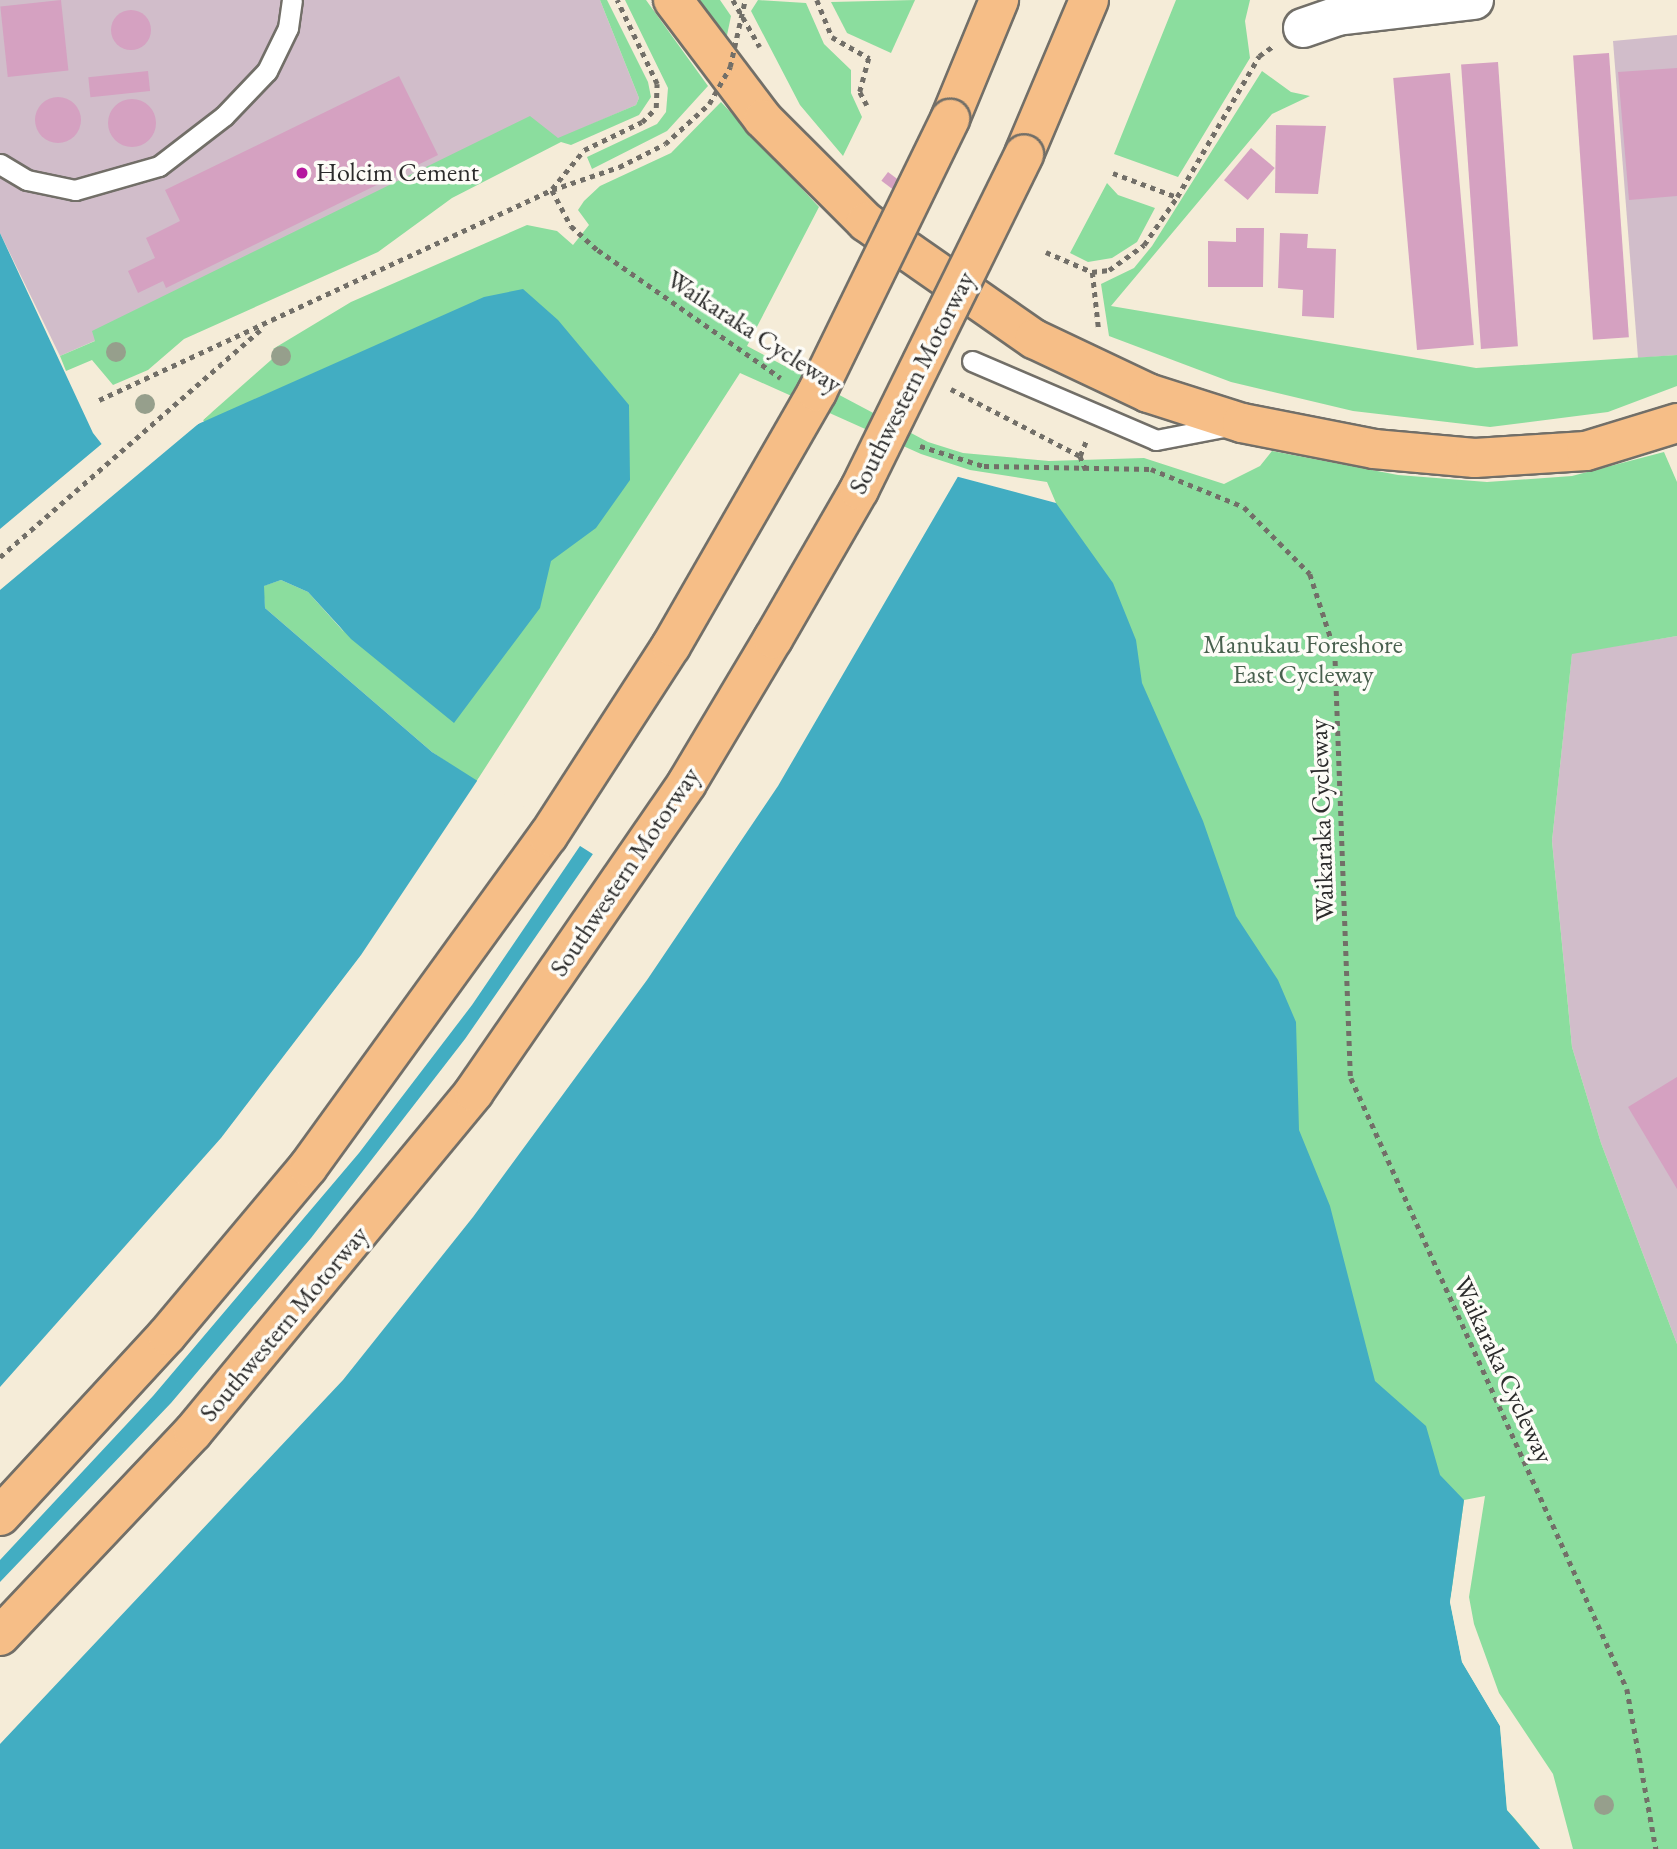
<!DOCTYPE html>
<html>
<head>
<meta charset="utf-8">
<style>
  body { margin:0 }
  #map { position:relative; width:1677px; height:1849px; overflow:hidden; background:#f5ecd8; font-family:"EB Garamond",serif }
  div>[style] { position:absolute }
  .industrial>* { inset:0; background:#d1bdca }
  .green>* { inset:0; background:#8bdd9e }
  .water>* { inset:0; background:#42adc2 }
  .pier>* { inset:0; background:#f5ecd8 }
  .building>* { inset:0; background:#d5a1c1; transform-origin:0 0 }
  .round { border-radius:50% }
  .path>* { height:4.5px; margin-top:-2.25px; transform-origin:0; background:repeating-linear-gradient(90deg,#726f68 0 5px,transparent 0 10px) }
  .roads { filter:drop-shadow(2px 0 #726f68) drop-shadow(-2px 0 #726f68) drop-shadow(0 2px #726f68) drop-shadow(0 -2px #726f68) }
  .lane>* { height:19px; margin:-9.5px; padding:0 9.5px; transform-origin:9.5px; border-radius:9.5px; background:#fff }
  .street>* { height:38px; margin:-19px; padding:0 19px; transform-origin:19px; border-radius:19px; background:#fff }
  .primary>* { height:38px; margin:-19px; padding:0 19px; transform-origin:19px; border-radius:19px; background:#f6be87 }
  .highway>* { height:38px; margin:-19px; padding:0 19px; transform-origin:19px; border-radius:19px; background:#f6be87 }
  .path-bridge>* { height:4.5px; margin-top:-2.25px; transform-origin:0; background:repeating-linear-gradient(90deg,#726f68 0 5px,transparent 0 10px) }
  .bridges { filter:drop-shadow(2px 0 #726f68) drop-shadow(-2px 0 #726f68) drop-shadow(0 2px #726f68) drop-shadow(0 -2px #726f68) }
  .highway-bridge>* { height:38px; margin:-19px; padding:0 19px; transform-origin:19px; border-radius:19px; background:#f6be87 }
  .trees>* { width:20px; height:20px; margin:-10px; border-radius:50%; background:#969f8c }
  .dots>* { width:19px; height:19px; translate:-50% -50%; box-sizing:border-box; border:4px solid #fdfcf7; border-radius:50% }
  span { translate:-50% -50%; white-space:nowrap; text-align:center; line-height:1.15; -webkit-text-stroke:7px #fdfcf7; paint-order:stroke }
  .poi-label { font-size:26px; color:#2b2b2b }
  .left { translate:0 -50%; text-align:left }
  .street-label { font-size:26px; color:#2b2b2b }
  .park-label { font-size:26px; color:#48604e }
</style>
</head>
<body>
<div id="map">
  <div class="industrial">
    <div style="clip-path:polygon(0 0,600px 0,639px 98px,636px 105px,60px 356px,0 233px)"></div>
    <div style="clip-path:polygon(1677px 35px,1677px 355px,1638px 358px,1613px 41px)"></div>
    <div style="clip-path:polygon(1677px 636px,1677px 1344px,1601px 1143px,1572px 1047px,1552px 841px,1572px 653px)"></div>
  </div>
  <div class="green">
    <div style="clip-path:polygon(600px 0,607px 0,648px 82px,651px 97px,639px 115px,571px 145px,561px 142px,452px 198px,378px 252px,184px 339px,148px 370px,113px 385px,92px 360px,66px 371px,60px 356px,95px 341px,92px 331px,530px 116px,558px 138px,636px 105px,639px 98px)"></div>
    <div style="clip-path:polygon(625px 0,646px 0,708px 86px,667px 131px,592px 169px,587px 157px,657px 124px,666px 112px,668px 88px)"></div>
    <div style="clip-path:polygon(697px 0,720px 0,731px 16px,726px 40px)"></div>
    <div style="clip-path:polygon(758px 0,806px 3px,824px 44px,851px 70px,851px 93px,862px 117px,843px 156px,800px 105px,751px 11px)"></div>
    <div style="clip-path:polygon(915px 0,891px 53px,847px 33px,831px 2px)"></div>
    <div style="clip-path:polygon(1176px 0,1250px 0,1245px 21px,1250px 58px,1178px 177px,1114px 154px)"></div>
    <div style="clip-path:polygon(1262px 71px,1291px 92px,1310px 96px,1272px 114px,1111px 306px,1476px 368px,1677px 355px,1677px 386px,1608px 412px,1490px 427px,1353px 411px,1231px 382px,1109px 336px,1101px 284px,1134px 268px,1152px 246px)"></div>
    <div style="clip-path:polygon(721px 102px,819px 207px,747px 346px,928px 442px,963px 453px,1049px 461px,1144px 458px,1224px 484px,1260px 466px,1272px 451px,1398px 475px,1487px 482px,1572px 476px,1664px 452px,1677px 482px,1677px 636px,1572px 654px,1552px 841px,1572px 1047px,1601px 1143px,1677px 1344px,1677px 1849px,1573px 1849px,1553px 1774px,1499px 1693px,1474px 1624px,1469px 1597px,1485px 1496px,1464px 1500px,1450px 1602px,1462px 1662px,1500px 1726px,1507px 1809px,1540px 1849px,842px 1849px,1056px 503px,1047px 482px,970px 470px,921px 454px,740px 373px,476px 782px,432px 752px,265px 608px,263px 586px,281px 580px,308px 592px,344px 632px,203px 420px,279px 353px,273px 349px,351px 302px,527px 225px,557px 231px,573px 245px,589px 225px,578px 210px,584px 201px,600px 186px,671px 153px)"></div>
    <div style="clip-path:polygon(1107px 183px,1118px 195px,1155px 208px,1137px 242px,1112px 258px,1088px 262px,1070px 253px)"></div>
  </div>
  <div class="water">
    <div style="clip-path:polygon(0 233px,93px 433px,115px 461px,484px 297px,523px 289px,558px 320px,629px 405px,630px 480px,596px 528px,551px 561px,540px 608px,454px 723px,351px 639px,308px 592px,281px 580px,264px 586px,265px 608px,432px 752px,640px 884px,906px 463px,1056px 503px,1113px 583px,1136px 640px,1142px 683px,1203px 821px,1236px 916px,1278px 980px,1296px 1022px,1299px 1130px,1330px 1206px,1375px 1381px,1426px 1426px,1440px 1475px,1464px 1500px,1450px 1602px,1462px 1662px,1500px 1726px,1507px 1810px,1540px 1849px,0 1849px)"></div>
  </div>
  <div class="pier">
    <div style="clip-path:polygon(212px 412px,203px 420px,0 590px,0 529px,104px 442px,116px 457px)"></div>
    <div style="clip-path:polygon(903px 461px,960px 473px,778px 786px,647px 980px,473px 1217px,343px 1380px,0 1744px,0 1582px,171px 1403px,311px 1238px,465px 1039px,595px 851px,639px 879px)"></div>
    <div style="clip-path:polygon(479px 778px,582px 843px,472px 1005px,359px 1153px,153px 1396px,0 1560px,0 1387px,221px 1138px,361px 955px)"></div>
    <div style="clip-path:polygon(1468px 1499px,1454px 1602px,1465px 1661px,1503px 1725px,1510px 1808px,1543px 1849px,1507px 1810px,1500px 1726px,1462px 1662px,1450px 1602px)"></div>
  </div>
  <div class="building">
    <div style="left:61px;top:0;width:71px;height:61px;rotate:84deg"></div>
    <div class="round" style="left:111px;top:10px;width:40px;height:40px"></div>
    <div style="left:1609px;top:53px;width:285px;height:36px;rotate:86deg"></div>
    <div style="left:1498px;top:62px;width:285px;height:37px;rotate:86deg"></div>
    <div style="clip-path:polygon(1677px 68px,1677px 196px,1629px 200px,1618px 72px)"></div>
    <div style="left:148px;top:71px;width:20px;height:60px;rotate:84deg"></div>
    <div style="left:1450px;top:73px;width:273px;height:57px;rotate:85deg"></div>
    <div style="clip-path:polygon(399px 76px,438px 155px,166px 288px,163px 281px,138px 293px,128px 271px,155px 258px,146px 238px,180px 221px,165px 190px)"></div>
    <div class="round" style="left:35px;top:97px;width:46px;height:46px"></div>
    <div class="round" style="left:108px;top:99px;width:48px;height:48px"></div>
    <div style="clip-path:polygon(1276px 125px,1326px 126px,1318px 194px,1275px 193px)"></div>
    <div style="left:1251px;top:148px;width:31px;height:42px;rotate:40deg"></div>
    <div style="left:888px;top:172px;width:30px;height:11px;rotate:37deg"></div>
    <div style="clip-path:polygon(1236px 228px,1264px 228px,1263px 287px,1208px 287px,1208px 241px,1236px 242px)"></div>
    <div style="clip-path:polygon(1280px 233px,1308px 234px,1307px 248px,1336px 249px,1334px 318px,1302px 316px,1303px 290px,1278px 288px)"></div>
    <div style="clip-path:polygon(1677px 1077px,1677px 1189px,1628px 1107px)"></div>
  </div>
  <div class="path">
    <div style="left:733px;top:0;width:54px;rotate:60.1deg"></div>
    <div style="left:817px;top:0;width:40px;rotate:68deg"></div>
    <div style="left:832px;top:37px;width:43px;rotate:29.6deg"></div>
    <div style="left:869px;top:58px;width:35px;rotate:105deg"></div>
    <div style="left:860px;top:92px;width:15px;rotate:62deg"></div>
    <div style="left:1113px;top:173px;width:68px;rotate:20.6deg"></div>
    <div style="left:1177px;top:197px;width:163px;rotate:-59.8deg"></div>
    <div style="left:1259px;top:56px;width:16px;rotate:-35deg"></div>
    <div style="left:552px;top:189px;width:50px;rotate:-50.6deg"></div>
    <div style="left:584px;top:150px;width:64px;rotate:-25.8deg"></div>
    <div style="left:642px;top:122px;width:20px;rotate:-45deg"></div>
    <div style="left:656px;top:108px;width:24px;rotate:-88deg"></div>
    <div style="left:657px;top:84px;width:93px;rotate:-115.5deg"></div>
    <div style="left:552px;top:190px;width:41px;rotate:62.2deg"></div>
    <div style="left:571px;top:226px;width:36px;rotate:42deg"></div>
    <div style="left:598px;top:250px;width:223px;rotate:35deg"></div>
    <div style="left:1046px;top:252px;width:50px;rotate:23.5deg"></div>
    <div style="left:1098px;top:327px;width:55px;rotate:-96.2deg"></div>
    <div style="left:1092px;top:272px;width:17px;rotate:-7deg"></div>
    <div style="left:1109px;top:270px;width:43px;rotate:-35.5deg"></div>
    <div style="left:1144px;top:245px;width:58px;rotate:-55.5deg"></div>
    <div style="left:951px;top:389px;width:145px;rotate:27.4deg"></div>
    <div style="left:1080px;top:456px;width:15px;rotate:67deg"></div>
    <div style="left:99px;top:400px;width:499px;rotate:-24.9deg"></div>
    <div style="left:552px;top:190px;width:71px;rotate:-18.9deg"></div>
    <div style="left:920px;top:446px;width:67px;rotate:17.4deg"></div>
    <div style="left:984px;top:466px;width:167px;rotate:1deg"></div>
    <div style="left:1151px;top:469px;width:100px;rotate:22.2deg"></div>
    <div style="left:1244px;top:507px;width:94px;rotate:45.4deg"></div>
    <div style="left:1310px;top:574px;width:81px;rotate:72deg"></div>
    <div style="left:1335px;top:651px;width:427px;rotate:87.9deg"></div>
    <div style="left:1351px;top:1078px;width:670px;rotate:65.69deg"></div>
    <div style="left:1627px;top:1689px;width:163px;rotate:79.7deg"></div>
    <div style="left:1080px;top:456px;width:16px;rotate:-68deg"></div>
    <div style="left:0;top:557px;width:350px;rotate:-41.1deg"></div>
  </div>
  <div class="roads">
    <div class="lane">
      <div style="left:0;top:164px;width:31px;rotate:31deg"></div>
      <div style="left:27px;top:180px;width:49px;rotate:11.8deg"></div>
      <div style="left:75px;top:190px;width:87px;rotate:-15.9deg"></div>
      <div style="left:159px;top:166px;width:82px;rotate:-37.6deg"></div>
      <div style="left:224px;top:116px;width:62px;rotate:-46.3deg"></div>
      <div style="left:267px;top:71px;width:48px;rotate:-64deg"></div>
      <div style="left:288px;top:28px;width:28px;rotate:-82deg"></div>
      <div style="left:972px;top:361px;width:200px;rotate:23.2deg"></div>
      <div style="left:1156px;top:440px;width:73px;rotate:-11deg"></div>
    </div>
    <div class="street">
      <div style="left:1303px;top:28px;width:36px;rotate:-19deg"></div>
      <div style="left:1337px;top:16px;width:138px;rotate:-6.7deg"></div>
    </div>
    <div class="primary">
      <div style="left:673px;top:0;width:149px;rotate:52.9deg"></div>
      <div style="left:763px;top:119px;width:146px;rotate:45deg"></div>
      <div style="left:866px;top:222px;width:205px;rotate:34.9deg"></div>
      <div style="left:1034px;top:339px;width:126px;rotate:25.3deg"></div>
      <div style="left:1148px;top:393px;width:99px;rotate:17.7deg"></div>
      <div style="left:1242px;top:423px;width:135px;rotate:11.1deg"></div>
      <div style="left:1374px;top:449px;width:101px;rotate:5.1deg"></div>
      <div style="left:1475px;top:458px;width:111px;rotate:-3.6deg"></div>
      <div style="left:1586px;top:451px;width:95px;rotate:-17.1deg"></div>
    </div>
    <div class="highway">
      <div style="left:950px;top:119px;width:129px;rotate:-67.6deg"></div>
      <div style="left:1024px;top:154px;width:167px;rotate:-67.1deg"></div>
    </div>
  </div>
  <div class="path-bridge">
    <div style="left:619px;top:167px;width:51px;rotate:-26.6deg"></div>
    <div style="left:665px;top:144px;width:59px;rotate:-42.3deg"></div>
    <div style="left:709px;top:104px;width:43px;rotate:-60.4deg"></div>
    <div style="left:730px;top:67px;width:69px;rotate:-77.4deg"></div>
  </div>
  <div class="bridges">
    <div class="highway-bridge">
      <div style="left:0;top:1516px;width:246px;rotate:-47.3deg"></div>
      <div style="left:167px;top:1335px;width:219px;rotate:-50deg"></div>
      <div style="left:308px;top:1167px;width:409px;rotate:-54.1deg"></div>
      <div style="left:548px;top:836px;width:226px;rotate:-57.1deg"></div>
      <div style="left:671px;top:646px;width:293px;rotate:-60.1deg"></div>
      <div style="left:817px;top:392px;width:304px;rotate:-64deg"></div>
      <div style="left:0;top:1636px;width:281px;rotate:-46.6deg"></div>
      <div style="left:193px;top:1432px;width:441px;rotate:-50.4deg"></div>
      <div style="left:474px;top:1092px;width:375px;rotate:-55.4deg"></div>
      <div style="left:687px;top:783px;width:168px;rotate:-59.2deg"></div>
      <div style="left:773px;top:639px;width:172px;rotate:-60deg"></div>
      <div style="left:859px;top:490px;width:374px;rotate:-63.8deg"></div>
    </div>
  </div>
  <div class="trees">
    <div style="left:116px;top:352px"></div>
    <div style="left:281px;top:356px"></div>
    <div style="left:145px;top:404px"></div>
    <div style="left:1604px;top:1805px"></div>
  </div>
  <div class="dots">
    <div style="left:302px;top:173px;background:#b5179e"></div>
  </div>
  <div class="poi-label">
    <span class="left" style="left:316px;top:173px">Holcim Cement</span>
  </div>
  <div class="street-label">
    <span style="left:754px;top:332px;rotate:33deg">Waikaraka Cycleway</span>
    <span style="left:912px;top:383px;rotate:-63deg">Southwestern Motorway</span>
    <span style="left:1322px;top:820px;rotate:-92deg">Waikaraka Cycleway</span>
    <span style="left:625px;top:872px;rotate:-56deg">Southwestern Motorway</span>
    <span style="left:284px;top:1324px;rotate:-50deg">Southwestern Motorway</span>
    <span style="left:1503px;top:1370px;rotate:65deg">Waikaraka Cycleway</span>
  </div>
  <div class="park-label">
    <span style="left:1303px;top:660px">Manukau Foreshore<br>East Cycleway</span>
  </div>
</div>
</body>
</html>
